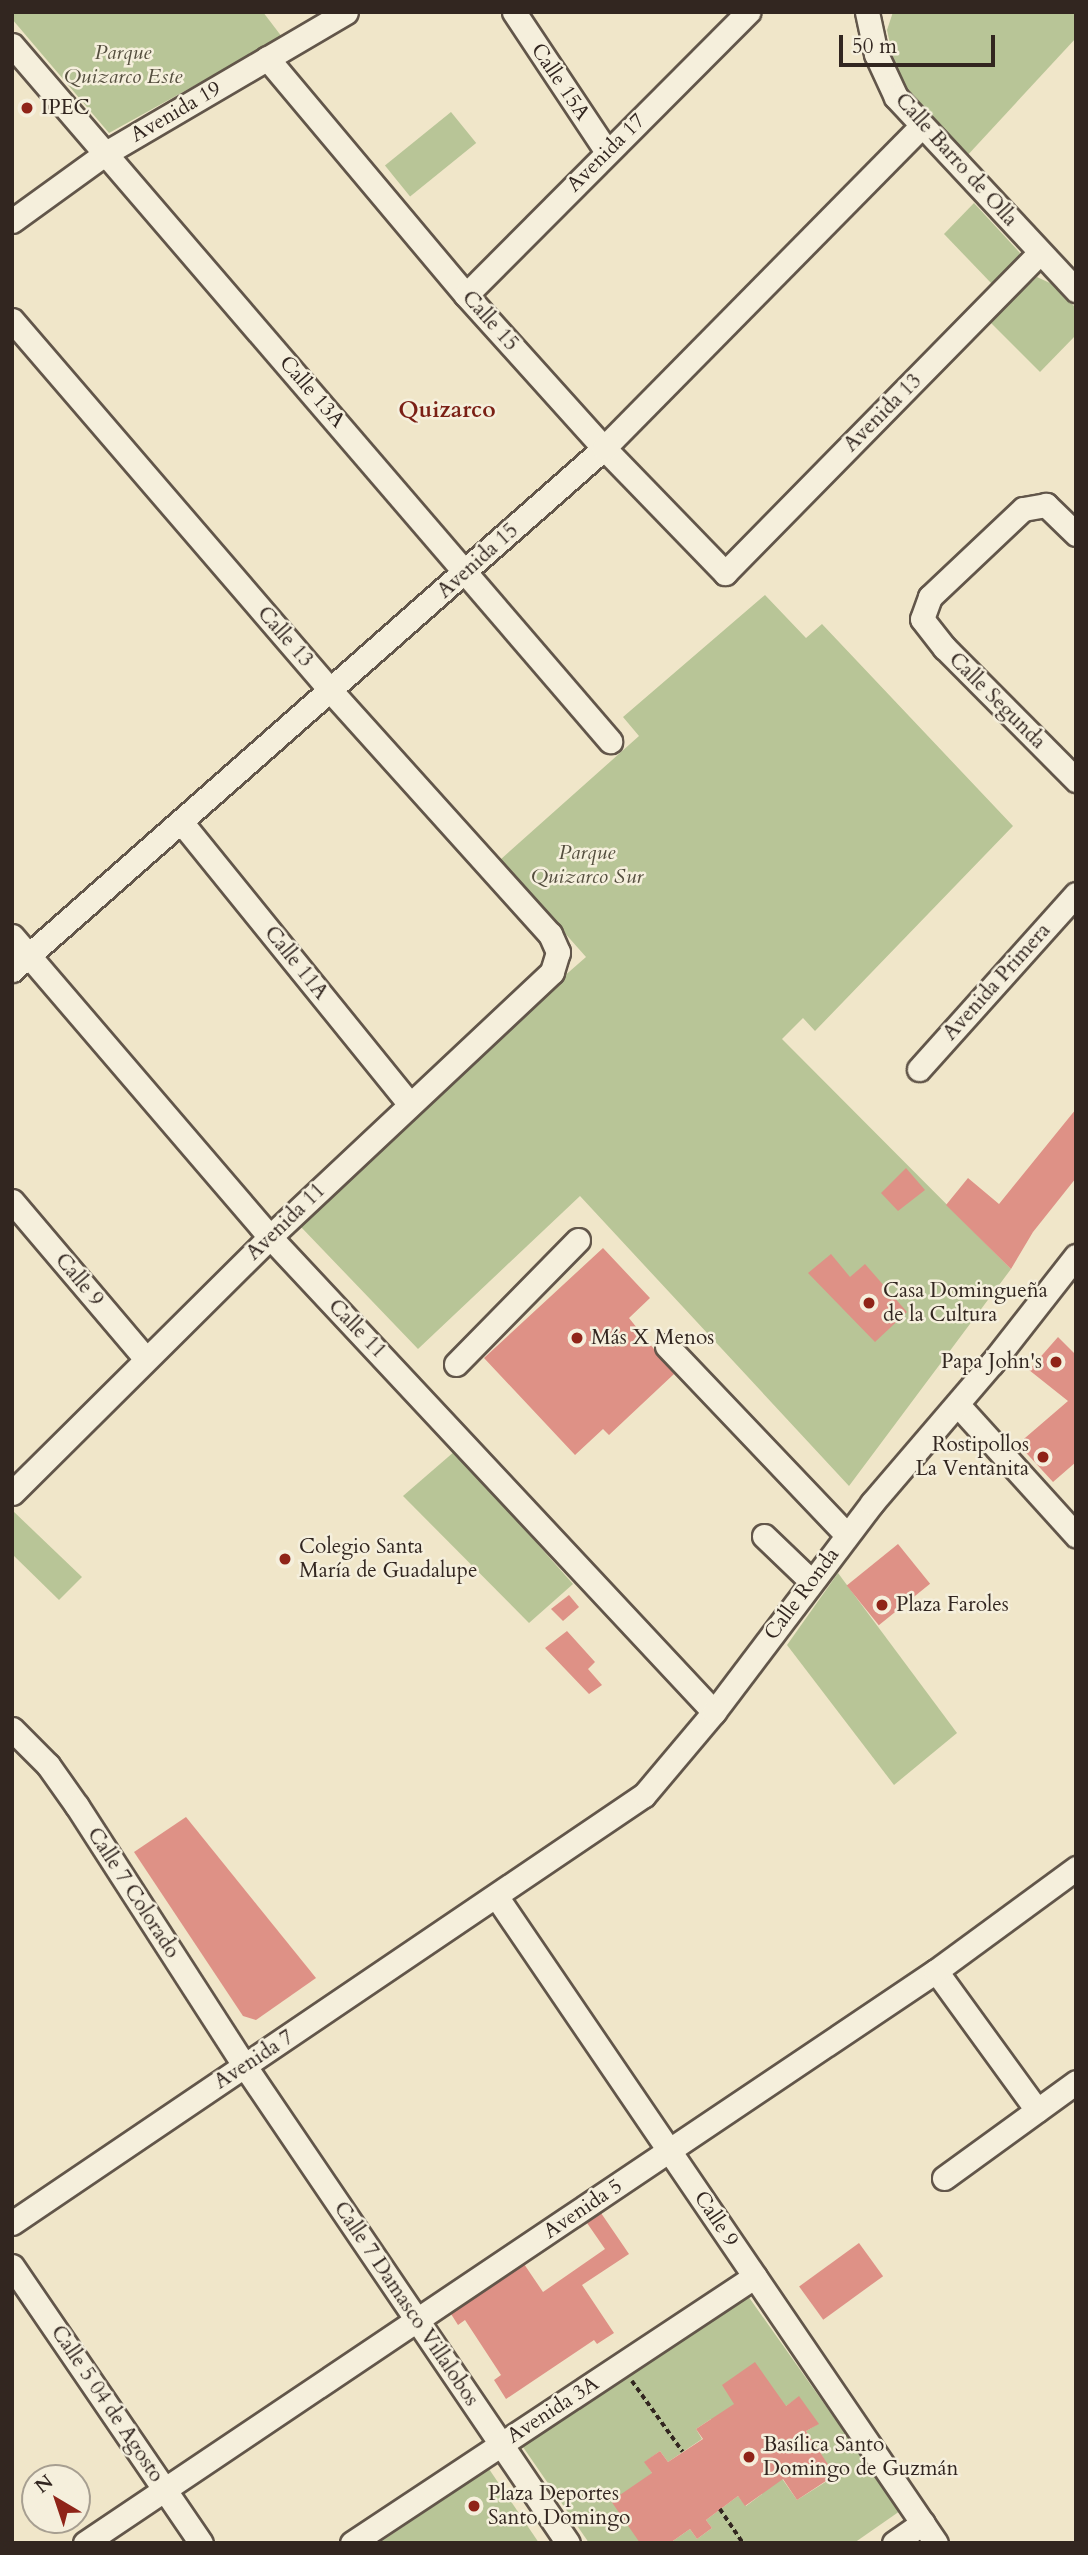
<!DOCTYPE html>
<html>
<head>
<meta charset="utf-8">
<style>
  body { margin:0 }
  #map { position:relative; width:1088px; height:2555px; overflow:hidden; background:#f0e6c9; font-family:Cardo,serif }
  div>[style] { position:absolute }
  .green>* { inset:0; background:#b8c597; transform-origin:0 0 }
  .building>* { inset:0; background:#de9186; transform-origin:0 0 }
  .path>* { height:3.5px; margin-top:-1.75px; transform-origin:0; background:repeating-linear-gradient(90deg,#322620 0 5px,transparent 0 8.5px) }
  .roads { filter:drop-shadow(2px 0 #62564a) drop-shadow(-2px 0 #62564a) drop-shadow(0 2px #62564a) drop-shadow(0 -2px #62564a) }
  .minor>* { height:23px; margin:-11.5px; padding:0 11.5px; transform-origin:11.5px; border-radius:11.5px; background:#f5efdc }
  .dots>* { width:19px; height:19px; translate:-50% -50%; box-sizing:border-box; border:4px solid #f5efdc; border-radius:50% }
  span { translate:-50% -50%; white-space:nowrap; text-align:center; line-height:1.15; -webkit-text-stroke:5px #f5efdc; paint-order:stroke }
  .park-label { font-size:21px; color:#544e3e; font-style:italic }
  .street-label { font-size:21px; color:#322620 }
  .poi-label { font-size:21px; color:#322620 }
  .left { translate:0 -50%; text-align:left }
  .right { translate:-100% -50%; text-align:right }
  .neighbourhood-label { font-size:23px; color:#7a1f14; font-weight:700 }
  .frame { position:absolute; inset:0; border:14px solid #322620; pointer-events:none }
  .north { position:absolute; left:21px; top:2464px; width:70px; height:70px; box-sizing:border-box; background:#f5efdc; border:2px solid #a79f91; border-radius:50%; rotate:321deg; font-size:19px; font-weight:700; line-height:28px; text-align:center; color:#322620 }
  .north::after { content:''; display:block; margin:auto; width:24px; height:32px; background:#8f2418; clip-path:polygon(50% 0,100% 100%,50% 72%,0 100%) }
  .scale { position:absolute; left:839px; top:35px; width:156px; height:32px; box-sizing:border-box; border:4px solid #322620; border-top:0; padding-left:9px; font-size:21px; line-height:24px; white-space:nowrap; color:#322620; -webkit-text-stroke:5px #f5efdc; paint-order:stroke }
</style>
</head>
<body>
<div id="map">
  <div class="green">
    <div style="clip-path:polygon(12px 12px,263px 12px,282px 37px,109px 133px,12px 19px)"></div>
    <div style="clip-path:polygon(893px 12px,1076px 12px,1076px 38px,965px 158px,916px 105px,897px 75px,887px 30px)"></div>
    <div style="left:451px;top:112px;width:40px;height:85px;rotate:51deg"></div>
    <div style="clip-path:polygon(974px 203px,1020px 253px,1015px 266px,992px 284px,944px 234px)"></div>
    <div style="clip-path:polygon(1037px 277px,1052px 284px,1076px 308px,1076px 335px,1040px 372px,990px 322px)"></div>
    <div style="clip-path:polygon(765px 595px,806px 638px,822px 624px,1013px 826px,815px 1031px,803px 1018px,782px 1039px,1011px 1269px,849px 1486px,580px 1196px,418px 1349px,301px 1227px,301px 1207px,586px 957px,500px 860px,639px 736px,623px 717px)"></div>
    <div style="clip-path:polygon(455px 1451px,573px 1584px,529px 1623px,403px 1496px)"></div>
    <div style="clip-path:polygon(12px 1510px,82px 1577px,59px 1600px,12px 1554px)"></div>
    <div style="clip-path:polygon(838px 1573px,957px 1733px,894px 1785px,787px 1645px)"></div>
    <div style="clip-path:polygon(748px 2296px,900px 2511px,854px 2543px,670px 2543px,690px 2529px,697px 2539px,712px 2528px,706px 2520px,738px 2496px,746px 2506px,762px 2494px,756px 2485px,776px 2470px,797px 2500px,835px 2476px,806px 2431px,818px 2424px,799px 2397px,786px 2406px,741px 2414px,718px 2429px,711px 2419px,696px 2429px,702px 2439px,668px 2462px,660px 2451px,645px 2462px,652px 2473px,640px 2543px,589px 2543px,523px 2447px)"></div>
    <div style="clip-path:polygon(489px 2469px,539px 2543px,379px 2543px)"></div>
  </div>
  <div class="building">
    <div style="clip-path:polygon(1076px 1109px,1076px 1178px,1033px 1232px,1011px 1269px,946px 1205px,968px 1178px,999px 1204px)"></div>
    <div style="clip-path:polygon(906px 1168px,925px 1190px,898px 1211px,881px 1193px)"></div>
    <div style="clip-path:polygon(603px 1248px,650px 1298px,629px 1318px,674px 1374px,609px 1435px,603px 1429px,575px 1455px,484px 1358px)"></div>
    <div style="clip-path:polygon(831px 1254px,850px 1277px,865px 1264px,907px 1312px,875px 1342px,808px 1273px)"></div>
    <div style="clip-path:polygon(1058px 1337px,1076px 1355px,1076px 1462px,1053px 1482px,1018px 1444px,1068px 1401px,1029px 1370px)"></div>
    <div style="left:898px;top:1544px;width:51px;height:66px;rotate:51deg"></div>
    <div style="clip-path:polygon(569px 1595px,579px 1607px,563px 1621px,551px 1609px)"></div>
    <div style="clip-path:polygon(567px 1631px,595px 1662px,588px 1669px,602px 1685px,589px 1694px,545px 1648px)"></div>
    <div style="clip-path:polygon(186px 1817px,316px 1978px,256px 2020px,243px 2016px,134px 1852px)"></div>
    <div style="clip-path:polygon(601px 2213px,629px 2254px,582px 2285px,614px 2333px,597px 2344px,594px 2340px,506px 2399px,494px 2380px,501px 2375px,465px 2320px,458px 2325px,451px 2314px,524px 2264px,543px 2292px,605px 2249px,587px 2223px)"></div>
    <div style="left:859px;top:2243px;width:41px;height:74px;rotate:54deg"></div>
    <div style="clip-path:polygon(755px 2362px,786px 2406px,799px 2396px,819px 2424px,806px 2431px,835px 2475px,797px 2500px,783px 2479px,745px 2506px,738px 2496px,706px 2520px,712px 2528px,697px 2539px,690px 2529px,670px 2543px,640px 2543px,611px 2501px,652px 2473px,644px 2462px,660px 2451px,668px 2462px,703px 2439px,696px 2429px,734px 2404px,722px 2385px)"></div>
  </div>
  <div class="path">
    <div style="left:632px;top:2381px;width:87px;rotate:54.3deg"></div>
    <div style="left:720px;top:2509px;width:41px;rotate:55.9deg"></div>
  </div>
  <div class="roads">
    <div class="minor">
      <div style="left:514px;top:12px;width:168px;rotate:56.4deg"></div>
      <div style="left:867px;top:12px;width:43px;rotate:77.9deg"></div>
      <div style="left:876px;top:54px;width:47px;rotate:65.1deg"></div>
      <div style="left:896px;top:97px;width:264px;rotate:47deg"></div>
      <div style="left:12px;top:45px;width:918px;rotate:49.33deg"></div>
      <div style="left:267px;top:58px;width:309px;rotate:50deg"></div>
      <div style="left:466px;top:295px;width:206px;rotate:48deg"></div>
      <div style="left:604px;top:448px;width:174px;rotate:45.9deg"></div>
      <div style="left:725px;top:573px;width:449px;rotate:-45.5deg"></div>
      <div style="left:12px;top:221px;width:116px;rotate:-35.9deg"></div>
      <div style="left:106px;top:153px;width:278px;rotate:-30.4deg"></div>
      <div style="left:466px;top:295px;width:400px;rotate:-45.1deg"></div>
      <div style="left:12px;top:320px;width:488px;rotate:49.3deg"></div>
      <div style="left:330px;top:690px;width:329px;rotate:48deg"></div>
      <div style="left:550px;top:934px;width:20px;rotate:66deg"></div>
      <div style="left:558px;top:952px;width:21px;rotate:107deg"></div>
      <div style="left:552px;top:972px;width:387px;rotate:136.8deg"></div>
      <div style="left:270px;top:1237px;width:363px;rotate:135.2deg"></div>
      <div style="left:1076px;top:534px;width:42px;rotate:-136deg"></div>
      <div style="left:1046px;top:505px;width:23px;rotate:170deg"></div>
      <div style="left:1023px;top:509px;width:128px;rotate:136.6deg"></div>
      <div style="left:930px;top:597px;width:23px;rotate:110deg"></div>
      <div style="left:922px;top:619px;width:37px;rotate:52deg"></div>
      <div style="left:945px;top:648px;width:186px;rotate:45.2deg"></div>
      <div style="left:182px;top:823px;width:360px;rotate:51deg"></div>
      <div style="left:12px;top:936px;width:396px;rotate:49.4deg"></div>
      <div style="left:270px;top:1237px;width:650px;rotate:46.93deg"></div>
      <div style="left:12px;top:970px;width:789px;rotate:-41.4deg"></div>
      <div style="left:604px;top:448px;width:450px;rotate:-45.4deg"></div>
      <div style="left:919px;top:1069px;width:235px;rotate:-48.1deg"></div>
      <div style="left:12px;top:1201px;width:206px;rotate:49.7deg"></div>
      <div style="left:667px;top:1346px;width:261px;rotate:46.4deg"></div>
      <div style="left:456px;top:1364px;width:174px;rotate:-45.5deg"></div>
      <div style="left:958px;top:1405px;width:176px;rotate:47.8deg"></div>
      <div style="left:764px;top:1536px;width:65px;rotate:43.8deg"></div>
      <div style="left:12px;top:1729px;width:51px;rotate:45deg"></div>
      <div style="left:48px;top:1765px;width:50px;rotate:54.7deg"></div>
      <div style="left:77px;top:1806px;width:308px;rotate:57.2deg"></div>
      <div style="left:244px;top:2065px;width:577px;rotate:55.87deg"></div>
      <div style="left:496px;top:1896px;width:782px;rotate:55.78deg"></div>
      <div style="left:936px;top:1971px;width:172px;rotate:54deg"></div>
      <div style="left:944px;top:2178px;width:163px;rotate:-36deg"></div>
      <div style="left:12px;top:2223px;width:763px;rotate:-34.11deg"></div>
      <div style="left:644px;top:1795px;width:109px;rotate:-49.9deg"></div>
      <div style="left:714px;top:1712px;width:262px;rotate:-52.9deg"></div>
      <div style="left:872px;top:1503px;width:184px;rotate:-49.4deg"></div>
      <div style="left:992px;top:1363px;width:136px;rotate:-51.9deg"></div>
      <div style="left:12px;top:2266px;width:335px;rotate:55.7deg"></div>
      <div style="left:85px;top:2543px;width:1025px;rotate:-33.91deg"></div>
      <div style="left:936px;top:1971px;width:174px;rotate:-36.3deg"></div>
      <div style="left:352px;top:2543px;width:483px;rotate:-33.5deg"></div>
      <div style="left:894px;top:2543px;width:35px;rotate:-35deg"></div>
    </div>
  </div>
  <div class="dots">
    <div style="left:27px;top:108px;background:#8f2418"></div>
    <div style="left:869px;top:1303px;background:#8f2418"></div>
    <div style="left:577px;top:1338px;background:#8f2418"></div>
    <div style="left:1056px;top:1362px;background:#8f2418"></div>
    <div style="left:1043px;top:1457px;background:#8f2418"></div>
    <div style="left:285px;top:1559px;background:#8f2418"></div>
    <div style="left:882px;top:1605px;background:#8f2418"></div>
    <div style="left:749px;top:2457px;background:#8f2418"></div>
    <div style="left:474px;top:2506px;background:#8f2418"></div>
  </div>
  <div class="park-label">
    <span style="left:123px;top:65px">Parque<br>Quizarco Este</span>
    <span style="left:587px;top:865px">Parque<br>Quizarco Sur</span>
  </div>
  <div class="street-label">
    <span style="left:560px;top:82px;rotate:56deg">Calle 15A</span>
    <span style="left:176px;top:112px;rotate:-30deg">Avenida 19</span>
    <span style="left:606px;top:153px;rotate:-45deg">Avenida 17</span>
    <span style="left:956px;top:160px;rotate:48deg">Calle Barro de Olla</span>
    <span style="left:490px;top:321px;rotate:48deg">Calle 15</span>
    <span style="left:312px;top:392px;rotate:49deg">Calle 13A</span>
    <span style="left:883px;top:413px;rotate:-45deg">Avenida 13</span>
    <span style="left:478px;top:561px;rotate:-42deg">Avenida 15</span>
    <span style="left:285px;top:637px;rotate:49deg">Calle 13</span>
    <span style="left:997px;top:701px;rotate:45deg">Calle Segunda</span>
    <span style="left:296px;top:963px;rotate:51deg">Calle 11A</span>
    <span style="left:997px;top:982px;rotate:-48deg">Avenida Primera</span>
    <span style="left:286px;top:1222px;rotate:-44deg">Avenida 11</span>
    <span style="left:79px;top:1280px;rotate:50deg">Calle 9</span>
    <span style="left:357px;top:1329px;rotate:46deg">Calle 11</span>
    <span style="left:802px;top:1594px;rotate:-53deg">Calle Ronda</span>
    <span style="left:133px;top:1893px;rotate:57deg">Calle 7 Colorado</span>
    <span style="left:254px;top:2060px;rotate:-33deg">Avenida 7</span>
    <span style="left:583px;top:2209px;rotate:-34deg">Avenida 5</span>
    <span style="left:716px;top:2219px;rotate:56deg">Calle 9</span>
    <span style="left:406px;top:2304px;rotate:56deg">Calle 7 Damasco Villalobos</span>
    <span style="left:107px;top:2404px;rotate:56deg">Calle 5 04 de Agosto</span>
    <span style="left:553px;top:2410px;rotate:-33deg">Avenida 3A</span>
  </div>
  <div class="poi-label">
    <span class="left" style="left:41px;top:108px">IPEC</span>
    <span class="left" style="left:883px;top:1303px">Casa Domingueña<br>de la Cultura</span>
    <span class="left" style="left:591px;top:1338px">Más X Menos</span>
    <span class="right" style="left:1042px;top:1362px">Papa John's</span>
    <span class="right" style="left:1029px;top:1457px">Rostipollos<br>La Ventanita</span>
    <span class="left" style="left:299px;top:1559px">Colegio Santa<br>María de Guadalupe</span>
    <span class="left" style="left:896px;top:1605px">Plaza Faroles</span>
    <span class="left" style="left:763px;top:2457px">Basílica Santo<br>Domingo de Guzmán</span>
    <span class="left" style="left:488px;top:2506px">Plaza Deportes<br>Santo Domingo</span>
  </div>
  <div class="neighbourhood-label">
    <span style="left:447px;top:410px">Quizarco</span>
  </div>
  <div class="frame"></div>
  <div class="north">N</div>
  <div class="scale">50 m</div>
</div>
</body>
</html>
